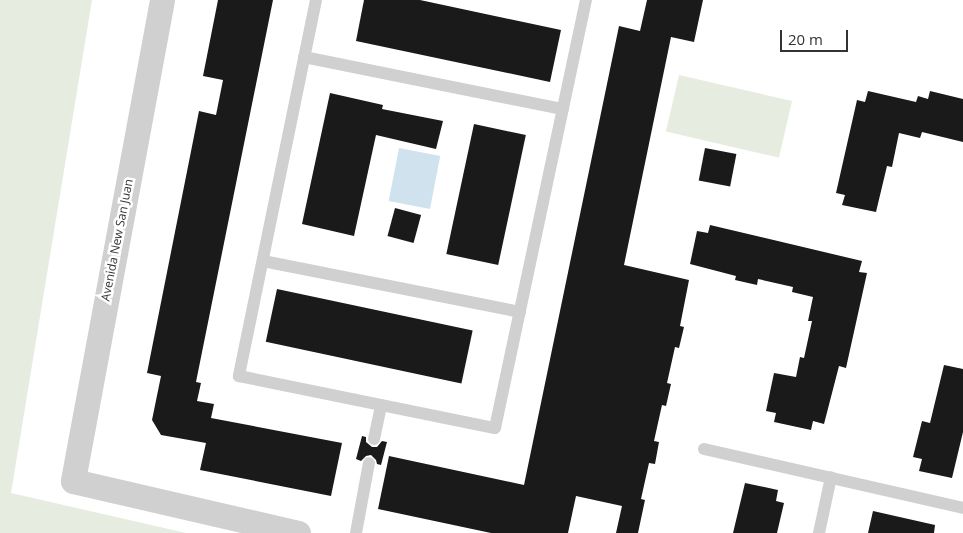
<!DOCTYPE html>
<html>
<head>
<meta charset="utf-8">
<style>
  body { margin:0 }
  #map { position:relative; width:963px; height:533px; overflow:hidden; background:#fff; font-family:"Open Sans",sans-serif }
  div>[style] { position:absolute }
  .green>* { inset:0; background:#e6ecdf; transform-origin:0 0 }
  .water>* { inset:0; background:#cfe2ee; transform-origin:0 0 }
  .building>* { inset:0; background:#1a1a1a; transform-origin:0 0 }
  .service>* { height:12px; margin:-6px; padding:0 6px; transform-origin:6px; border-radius:6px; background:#d0d0d0 }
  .minor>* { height:25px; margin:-12.5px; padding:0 12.5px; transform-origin:12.5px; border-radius:12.5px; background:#d0d0d0 }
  span { translate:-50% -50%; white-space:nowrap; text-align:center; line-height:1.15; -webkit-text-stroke:5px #fff; paint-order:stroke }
  .street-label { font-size:12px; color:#333 }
  .scale { position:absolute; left:780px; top:30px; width:68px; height:22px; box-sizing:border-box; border:2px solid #333; border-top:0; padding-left:6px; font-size:15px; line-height:18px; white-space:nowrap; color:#333; -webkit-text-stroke:4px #fff; paint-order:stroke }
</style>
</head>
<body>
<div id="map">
  <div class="green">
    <div style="clip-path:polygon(0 0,92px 0,11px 493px,186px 533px,0 533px)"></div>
    <div style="left:679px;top:75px;width:116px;height:58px;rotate:13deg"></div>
  </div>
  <div class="water">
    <div style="left:399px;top:148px;width:42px;height:54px;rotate:11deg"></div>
  </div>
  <div class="building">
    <div style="clip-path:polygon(218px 0,273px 0,196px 382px,201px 383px,197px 401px,214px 404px,211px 418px,342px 443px,331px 496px,200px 470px,206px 443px,161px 435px,152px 420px,161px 376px,147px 373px,199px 111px,216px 115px,223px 80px,203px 76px)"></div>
    <div style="clip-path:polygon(364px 0,420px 0,561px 30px,550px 82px,356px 41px)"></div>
    <div style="clip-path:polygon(647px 0,703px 0,694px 42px,671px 37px,624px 265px,689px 280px,680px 326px,684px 327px,679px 348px,675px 347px,667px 383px,671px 384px,666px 406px,662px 405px,654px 441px,659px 442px,655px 464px,649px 463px,641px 499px,645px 500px,638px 533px,616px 533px,622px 506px,576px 496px,568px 533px,491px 533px,378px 509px,389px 456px,524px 485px,619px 26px,640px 31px)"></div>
    <div style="clip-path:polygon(868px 91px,916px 102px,918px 96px,928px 99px,930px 91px,963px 99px,963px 142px,922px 132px,920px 138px,899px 133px,892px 167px,887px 166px,876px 212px,842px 205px,845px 195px,836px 193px,857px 100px,865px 102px)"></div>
    <div style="clip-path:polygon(330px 93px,383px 105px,382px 109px,443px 121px,436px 149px,376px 135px,354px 236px,302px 224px)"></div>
    <div style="left:474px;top:124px;width:53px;height:133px;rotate:12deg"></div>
    <div style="left:705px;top:148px;width:32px;height:33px;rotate:11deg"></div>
    <div style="left:395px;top:208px;width:27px;height:29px;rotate:15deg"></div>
    <div style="clip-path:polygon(710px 225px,862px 261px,859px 272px,867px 273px,846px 368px,839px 366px,824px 424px,813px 421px,811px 430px,774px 422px,776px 413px,766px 411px,774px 373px,796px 377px,800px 357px,804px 358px,812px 321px,808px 321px,813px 297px,792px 292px,793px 287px,758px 279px,757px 285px,735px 280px,736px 276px,690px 264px,697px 231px,708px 233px)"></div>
    <div style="left:277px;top:289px;width:200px;height:54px;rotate:12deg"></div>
    <div style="clip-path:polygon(944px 365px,963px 369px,963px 432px,952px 478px,919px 471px,922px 459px,913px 457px,922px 421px,930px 423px)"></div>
    <div style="clip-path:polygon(362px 436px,366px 437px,366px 442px,372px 447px,377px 447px,382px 441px,387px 442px,381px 465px,377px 464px,376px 460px,371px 455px,366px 456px,361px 461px,356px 459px)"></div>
    <div style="clip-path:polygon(745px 483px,778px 490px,776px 501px,784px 503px,777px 533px,733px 533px)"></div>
    <div style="clip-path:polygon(873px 511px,935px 525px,934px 533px,868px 533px)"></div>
  </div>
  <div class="service">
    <div style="left:316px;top:0;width:384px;rotate:101.6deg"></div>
    <div style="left:239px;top:376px;width:261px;rotate:11.5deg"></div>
    <div style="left:495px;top:428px;width:438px;rotate:-78deg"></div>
    <div style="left:304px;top:57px;width:264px;rotate:11.4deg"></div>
    <div style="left:263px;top:261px;width:262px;rotate:11.2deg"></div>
    <div style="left:374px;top:439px;width:34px;rotate:-78deg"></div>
    <div style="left:704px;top:449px;width:266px;rotate:12.8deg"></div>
    <div style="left:356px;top:533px;width:71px;rotate:-79.5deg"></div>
    <div style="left:819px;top:533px;width:57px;rotate:-77.9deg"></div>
  </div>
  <div class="minor">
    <div style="left:162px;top:0;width:489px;rotate:100.5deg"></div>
    <div style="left:73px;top:481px;width:231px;rotate:13deg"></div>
  </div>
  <div class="street-label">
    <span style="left:117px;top:240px;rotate:-79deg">Avenida New San Juan</span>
  </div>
  <div class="scale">20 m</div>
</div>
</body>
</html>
